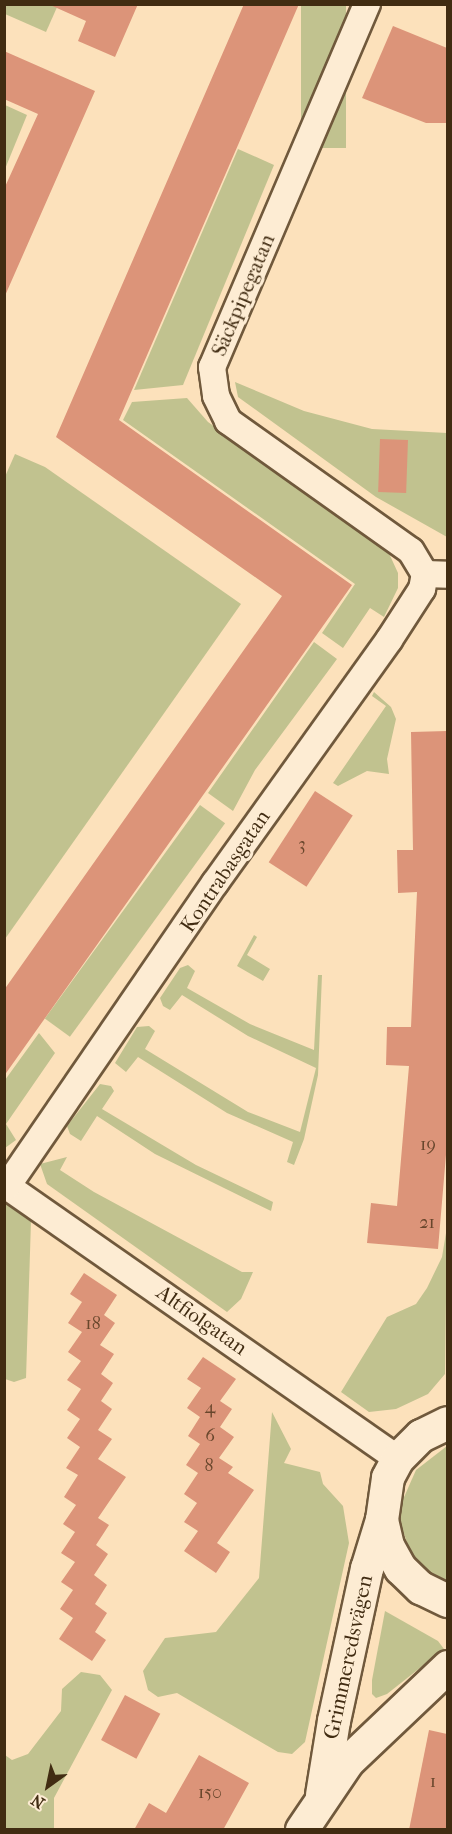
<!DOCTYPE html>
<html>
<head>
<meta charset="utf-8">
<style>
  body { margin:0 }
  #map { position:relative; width:452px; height:1834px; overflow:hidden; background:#fce1bb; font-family:"IM FELL French Canon",serif }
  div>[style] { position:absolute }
  .green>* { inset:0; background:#c1c28f; transform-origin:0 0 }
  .building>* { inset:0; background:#dc9479; transform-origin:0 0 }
  .roads { filter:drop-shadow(2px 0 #70593c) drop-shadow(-2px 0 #70593c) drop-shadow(0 2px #70593c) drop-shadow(0 -2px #70593c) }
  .minor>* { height:26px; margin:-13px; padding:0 13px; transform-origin:13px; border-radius:13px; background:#fdecd3 }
  .tertiary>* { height:32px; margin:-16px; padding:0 16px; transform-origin:16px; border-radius:16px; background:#fdecd3 }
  span { translate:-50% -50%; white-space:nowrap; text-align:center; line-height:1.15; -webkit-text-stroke:6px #fdecd3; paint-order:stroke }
  .number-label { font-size:18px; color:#68462c }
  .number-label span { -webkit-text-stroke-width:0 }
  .street-label { font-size:21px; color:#412c12 }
  .frame { position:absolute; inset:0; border:6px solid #412c12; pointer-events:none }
  .north { position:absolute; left:18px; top:1756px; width:60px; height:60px; -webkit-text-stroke:4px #fdecd3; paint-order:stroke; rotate:213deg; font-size:16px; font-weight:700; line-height:24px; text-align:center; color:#412c12 }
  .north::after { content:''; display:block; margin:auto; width:21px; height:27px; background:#412c12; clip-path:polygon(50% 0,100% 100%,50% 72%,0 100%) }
</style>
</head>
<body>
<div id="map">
  <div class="green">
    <div style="clip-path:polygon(4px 5px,58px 5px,46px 32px,5px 14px)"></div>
    <div style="left:301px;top:5px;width:45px;height:143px"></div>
    <div style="clip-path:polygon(5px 105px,27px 115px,5px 169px)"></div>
    <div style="clip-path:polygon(238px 149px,274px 165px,183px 385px,134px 390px)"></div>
    <div style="clip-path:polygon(235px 382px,304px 411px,372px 429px,447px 433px,447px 537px,376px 497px,238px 397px)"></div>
    <div style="clip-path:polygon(187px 398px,208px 422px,387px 549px,398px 573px,398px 588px,384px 617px,370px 608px,343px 648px,322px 633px,355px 584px,123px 420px,132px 402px)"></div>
    <div style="clip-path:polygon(15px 454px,45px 467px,241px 604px,5px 939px,4px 479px)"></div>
    <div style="clip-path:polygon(314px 642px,337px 659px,255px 770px,233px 811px,208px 793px)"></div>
    <div style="clip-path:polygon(374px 692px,391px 707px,396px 719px,387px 759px,389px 774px,367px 771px,338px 786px,333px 783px,386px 706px,372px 696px)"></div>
    <div style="left:200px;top:805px;width:31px;height:264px;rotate:36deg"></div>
    <div style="clip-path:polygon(254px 935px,257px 937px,247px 955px,270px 969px,263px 981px,237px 966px)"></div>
    <div style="clip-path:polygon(188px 965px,195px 971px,187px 988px,250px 1024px,314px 1050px,318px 975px,322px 975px,318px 1075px,304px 1139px,294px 1165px,287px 1162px,293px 1142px,227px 1113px,138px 1057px,126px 1072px,115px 1063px,137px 1027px,149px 1026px,155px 1031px,145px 1049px,248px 1112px,300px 1132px,316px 1068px,248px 1036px,182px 995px,170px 1010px,163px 1006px,160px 998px,180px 968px)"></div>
    <div style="clip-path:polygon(39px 1033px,55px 1053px,6px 1124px,16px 1140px,5px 1148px,5px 1080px)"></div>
    <div style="clip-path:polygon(100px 1084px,111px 1086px,114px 1091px,102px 1109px,196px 1165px,273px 1202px,271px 1211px,155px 1154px,97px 1116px,81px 1141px,70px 1134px,67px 1126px)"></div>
    <div style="clip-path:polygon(67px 1157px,60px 1170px,94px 1192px,242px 1272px,253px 1272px,241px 1299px,227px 1312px,47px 1184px,40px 1164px)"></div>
    <div style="clip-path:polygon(5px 1202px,31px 1221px,26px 1378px,14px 1382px,5px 1379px)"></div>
    <div style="clip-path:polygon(447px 1227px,445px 1374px,428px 1394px,396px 1409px,369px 1412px,341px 1392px,387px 1317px,416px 1304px,427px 1288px,442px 1257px)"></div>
    <div style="clip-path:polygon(272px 1412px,291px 1449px,284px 1463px,320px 1472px,323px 1484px,343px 1506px,349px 1543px,305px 1742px,292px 1754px,278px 1752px,177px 1693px,158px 1697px,148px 1690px,143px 1671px,165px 1638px,216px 1632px,259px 1578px)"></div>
    <div style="clip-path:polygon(447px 1446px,447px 1586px,425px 1573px,413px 1559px,400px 1523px,401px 1504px,416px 1470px)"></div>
    <div style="clip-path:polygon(385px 1611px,438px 1641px,444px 1649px,387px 1694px,376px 1698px,372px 1694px,372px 1680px)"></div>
    <div style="clip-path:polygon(81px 1672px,100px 1675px,112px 1690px,54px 1798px,54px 1829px,5px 1829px,5px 1755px,12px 1760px,28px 1754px,61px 1711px,62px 1689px)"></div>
  </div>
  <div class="building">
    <div style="clip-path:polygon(48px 4px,138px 4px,115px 57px,78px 41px,86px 21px)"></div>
    <div style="clip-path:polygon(244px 4px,299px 4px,119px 420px,352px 585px,4px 1076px,4px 990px,282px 596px,56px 437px)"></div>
    <div style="clip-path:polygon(393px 26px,447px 48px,447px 123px,426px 123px,362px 98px)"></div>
    <div style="clip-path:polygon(4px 51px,95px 91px,4px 298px,4px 189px,38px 114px,4px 99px)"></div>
    <div style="left:380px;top:439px;width:28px;height:53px;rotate:2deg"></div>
    <div style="clip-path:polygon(447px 731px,447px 1143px,438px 1249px,367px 1243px,371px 1203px,397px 1206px,409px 1066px,386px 1065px,387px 1027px,411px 1027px,417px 892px,398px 893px,397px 850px,413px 850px,411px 732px)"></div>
    <div style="left:315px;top:791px;width:45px;height:85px;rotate:33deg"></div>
    <div style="clip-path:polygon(84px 1273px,117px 1295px,104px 1315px,115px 1323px,100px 1345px,114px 1354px,101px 1374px,113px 1383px,101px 1401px,112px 1409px,98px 1430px,112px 1439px,98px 1459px,126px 1477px,98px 1518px,109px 1525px,96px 1545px,108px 1554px,94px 1575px,107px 1585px,95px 1604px,107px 1613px,95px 1632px,106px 1640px,92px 1661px,59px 1639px,73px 1618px,60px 1609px,73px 1590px,61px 1582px,75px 1562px,61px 1553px,75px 1532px,63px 1524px,76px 1505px,64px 1497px,78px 1475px,66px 1468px,80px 1447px,67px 1438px,80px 1419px,67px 1410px,81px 1389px,67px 1380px,81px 1361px,68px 1352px,82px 1332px,68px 1323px,82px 1302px,70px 1294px)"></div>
    <div style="clip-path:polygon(203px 1357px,236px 1379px,220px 1401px,232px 1409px,220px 1427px,234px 1437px,219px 1458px,233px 1467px,228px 1473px,254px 1490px,217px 1543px,230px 1552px,216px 1573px,184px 1551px,198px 1531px,184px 1522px,197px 1503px,184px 1494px,198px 1473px,186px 1465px,200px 1444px,188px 1436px,200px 1417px,187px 1408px,201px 1388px,187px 1379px)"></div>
    <div style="left:125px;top:1695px;width:40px;height:51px;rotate:28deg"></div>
    <div style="clip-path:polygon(429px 1730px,447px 1734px,447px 1830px,409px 1830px)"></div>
    <div style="clip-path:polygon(199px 1755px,249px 1783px,223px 1830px,134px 1830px,149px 1803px,166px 1813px)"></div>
  </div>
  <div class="roads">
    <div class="minor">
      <div style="left:367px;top:4px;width:395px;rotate:113.1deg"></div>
      <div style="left:212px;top:367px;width:29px;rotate:82deg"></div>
      <div style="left:216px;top:396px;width:28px;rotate:64deg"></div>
      <div style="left:228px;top:421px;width:224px;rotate:35.4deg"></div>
      <div style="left:411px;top:551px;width:27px;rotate:59deg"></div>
      <div style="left:425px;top:574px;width:23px;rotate:2deg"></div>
      <div style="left:4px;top:1184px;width:480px;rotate:34.9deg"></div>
      <div style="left:8px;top:1185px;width:366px;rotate:-55.6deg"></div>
      <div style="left:215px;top:883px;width:299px;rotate:-54.4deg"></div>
      <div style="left:389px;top:640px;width:61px;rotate:-57.1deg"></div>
      <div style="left:422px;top:589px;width:15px;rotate:-79deg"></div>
    </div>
    <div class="tertiary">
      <div style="left:448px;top:1423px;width:30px;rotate:154deg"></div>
      <div style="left:421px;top:1436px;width:33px;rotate:135deg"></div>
      <div style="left:398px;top:1459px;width:21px;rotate:118deg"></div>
      <div style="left:388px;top:1478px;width:42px;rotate:98.1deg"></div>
      <div style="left:382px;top:1520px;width:27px;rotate:77deg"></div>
      <div style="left:388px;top:1546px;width:26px;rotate:61deg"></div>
      <div style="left:401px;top:1569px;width:28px;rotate:44deg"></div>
      <div style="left:421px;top:1588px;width:30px;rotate:26deg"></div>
      <div style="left:322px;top:1795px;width:75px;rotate:-80.8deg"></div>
      <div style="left:334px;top:1721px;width:156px;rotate:-77.8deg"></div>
      <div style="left:367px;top:1569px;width:51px;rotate:-73deg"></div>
      <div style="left:302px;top:1830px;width:82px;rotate:-55.9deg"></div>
      <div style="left:348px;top:1762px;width:138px;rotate:-43.5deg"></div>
    </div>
  </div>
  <div class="number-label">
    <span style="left:302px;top:845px">3</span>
    <span style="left:428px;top:1145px">19</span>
    <span style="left:427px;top:1223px">21</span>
    <span style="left:93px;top:1324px">18</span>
    <span style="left:210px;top:1408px">4</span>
    <span style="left:210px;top:1436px">6</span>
    <span style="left:209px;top:1466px">8</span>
    <span style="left:433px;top:1782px">1</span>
    <span style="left:210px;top:1793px">150</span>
  </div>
  <div class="street-label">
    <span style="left:243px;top:295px;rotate:-67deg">Säckpipegatan</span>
    <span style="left:225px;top:871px;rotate:-56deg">Kontrabasgatan</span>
    <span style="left:202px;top:1320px;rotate:35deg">Altfiolgatan</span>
    <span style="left:348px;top:1657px;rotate:-78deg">Grimmeredsvägen</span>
  </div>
  <div class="frame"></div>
  <div class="north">N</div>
</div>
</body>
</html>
